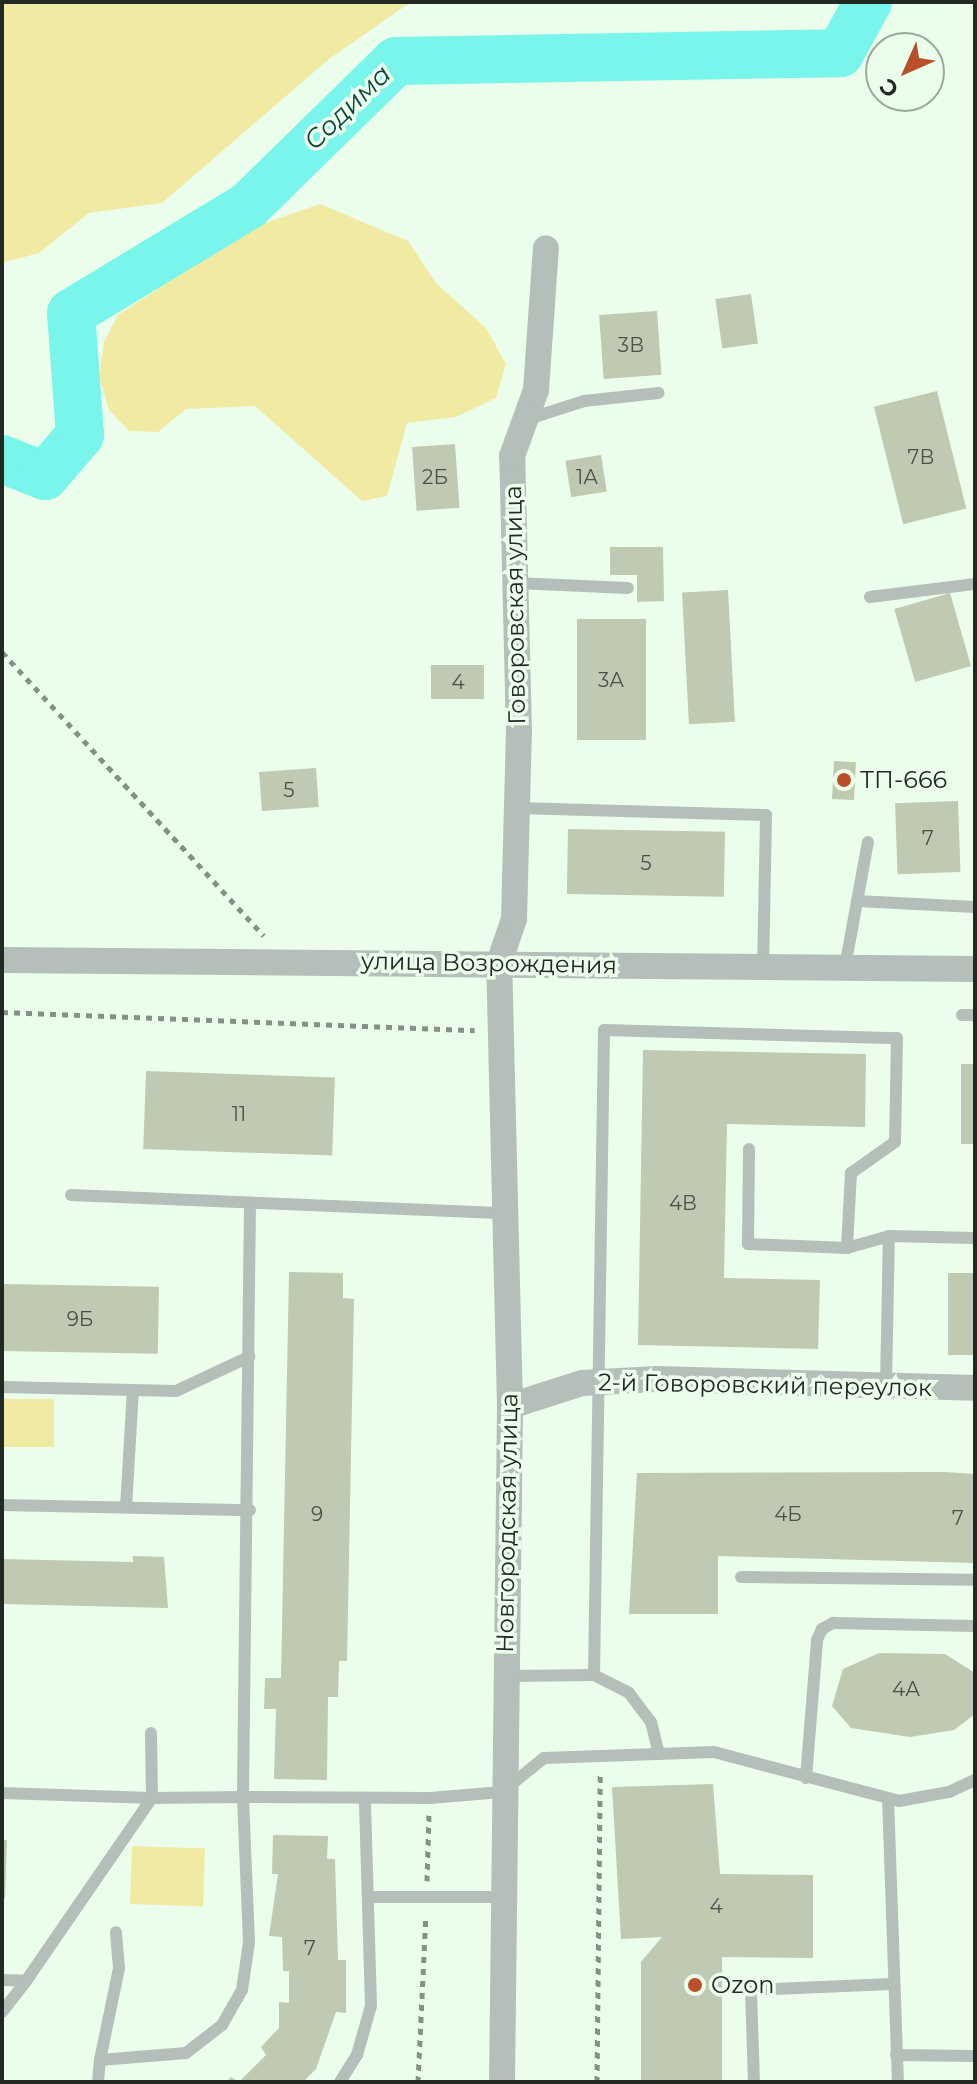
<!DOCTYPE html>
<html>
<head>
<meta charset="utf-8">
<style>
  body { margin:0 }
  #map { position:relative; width:977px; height:2084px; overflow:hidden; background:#ebfeeb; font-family:Montserrat,sans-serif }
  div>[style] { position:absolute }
  .green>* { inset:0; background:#f1eaa3; transform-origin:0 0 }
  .river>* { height:48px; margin:-24px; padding:0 24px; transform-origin:24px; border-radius:24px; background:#7af5ec }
  .building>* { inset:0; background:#c0c9b2; transform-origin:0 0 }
  .path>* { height:5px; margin-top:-2.5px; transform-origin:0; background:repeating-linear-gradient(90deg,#849185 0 6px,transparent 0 12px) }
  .service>* { height:12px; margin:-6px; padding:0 6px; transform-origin:6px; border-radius:6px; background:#b4bfba }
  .minor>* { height:26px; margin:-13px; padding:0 13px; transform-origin:13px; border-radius:13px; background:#b4bfba }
  .dots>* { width:22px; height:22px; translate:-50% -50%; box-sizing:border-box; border:4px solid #ebfeeb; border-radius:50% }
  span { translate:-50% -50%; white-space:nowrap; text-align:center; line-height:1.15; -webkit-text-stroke:7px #ebfeeb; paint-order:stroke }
  .number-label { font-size:20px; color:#4a5147 }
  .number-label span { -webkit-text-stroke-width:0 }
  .street-label { font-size:24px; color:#222923 }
  .poi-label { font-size:24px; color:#222923 }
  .left { translate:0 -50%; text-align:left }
  .water-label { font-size:26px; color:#0c4642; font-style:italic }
  .frame { position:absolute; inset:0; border:4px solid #222923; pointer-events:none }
  .north { position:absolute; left:865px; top:32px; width:80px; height:80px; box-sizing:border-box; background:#ebfeeb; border:2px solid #9ba99b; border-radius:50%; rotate:225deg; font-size:22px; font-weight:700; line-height:32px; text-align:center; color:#222923 }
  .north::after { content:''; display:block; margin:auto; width:28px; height:36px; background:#b85129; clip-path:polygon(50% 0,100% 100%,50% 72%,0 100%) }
</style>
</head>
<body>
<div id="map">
  <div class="green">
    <div style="clip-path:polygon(2px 2px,411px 2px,329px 59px,162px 203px,89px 213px,39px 253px,2px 263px)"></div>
    <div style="clip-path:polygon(320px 204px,408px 241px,436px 283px,486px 328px,506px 364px,496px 398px,456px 417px,407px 423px,387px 496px,362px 501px,255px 406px,186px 409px,158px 432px,129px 431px,109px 410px,99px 376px,104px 342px,118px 315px,253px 227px)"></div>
    <div style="left:2px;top:1399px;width:52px;height:48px"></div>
    <div style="left:132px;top:1846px;width:73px;height:58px;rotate:2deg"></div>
  </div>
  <div class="river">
    <div style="left:2px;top:459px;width:46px;rotate:21.6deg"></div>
    <div style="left:45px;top:476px;width:54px;rotate:-49.5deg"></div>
    <div style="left:80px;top:435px;width:122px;rotate:-94.2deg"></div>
    <div style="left:71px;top:313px;width:207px;rotate:-31.2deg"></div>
    <div style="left:248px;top:206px;width:207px;rotate:-44.4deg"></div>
    <div style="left:396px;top:61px;width:444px;rotate:-1deg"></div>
    <div style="left:840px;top:53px;width:58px;rotate:-61.2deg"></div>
  </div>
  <div class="building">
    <div style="left:751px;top:294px;width:50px;height:36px;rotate:82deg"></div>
    <div style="left:657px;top:311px;width:64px;height:58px;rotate:86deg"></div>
    <div style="left:937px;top:391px;width:121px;height:65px;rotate:76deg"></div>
    <div style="left:455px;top:444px;width:64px;height:43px;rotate:86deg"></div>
    <div style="left:601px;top:455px;width:37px;height:36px;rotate:81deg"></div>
    <div style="clip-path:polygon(610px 547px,663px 547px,664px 601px,637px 602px,637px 575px,610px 575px)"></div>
    <div style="left:728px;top:590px;width:132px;height:46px;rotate:87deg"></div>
    <div style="left:950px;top:593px;width:76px;height:58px;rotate:74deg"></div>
    <div style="left:577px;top:619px;width:69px;height:121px"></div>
    <div style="left:431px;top:665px;width:53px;height:34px"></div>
    <div style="left:834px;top:761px;width:22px;height:38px;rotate:3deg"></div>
    <div style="left:316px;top:768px;width:39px;height:57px;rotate:86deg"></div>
    <div style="left:958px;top:801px;width:71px;height:63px;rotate:88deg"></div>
    <div style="left:568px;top:829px;width:157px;height:65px;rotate:1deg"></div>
    <div style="clip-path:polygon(643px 1050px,866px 1054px,865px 1127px,727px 1124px,724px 1278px,820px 1280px,818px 1349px,638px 1345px)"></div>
    <div style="left:961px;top:1064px;width:14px;height:80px"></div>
    <div style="left:146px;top:1071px;width:189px;height:78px;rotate:2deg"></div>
    <div style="clip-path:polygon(289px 1272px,343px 1273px,343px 1298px,354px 1299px,347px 1661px,339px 1661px,338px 1697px,328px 1697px,327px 1780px,274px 1779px,276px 1709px,264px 1709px,265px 1678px,281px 1678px)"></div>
    <div style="left:948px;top:1273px;width:27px;height:82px"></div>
    <div style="left:2px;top:1284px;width:157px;height:67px;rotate:1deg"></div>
    <div style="clip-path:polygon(944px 1472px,975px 1474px,975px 1563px,718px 1556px,718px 1614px,629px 1614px,637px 1473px)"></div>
    <div style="clip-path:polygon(133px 1556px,164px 1557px,168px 1608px,2px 1604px,2px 1559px,133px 1562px)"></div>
    <div style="clip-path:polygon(879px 1653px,945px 1654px,975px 1673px,975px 1714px,954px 1730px,910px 1737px,851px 1728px,832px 1706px,843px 1669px)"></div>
    <div style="clip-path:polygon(713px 1784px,720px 1874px,813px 1875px,813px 1958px,722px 1957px,722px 2082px,641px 2082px,641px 1962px,662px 1937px,621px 1939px,612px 1787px)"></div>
    <div style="clip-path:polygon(273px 1835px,328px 1836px,327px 1859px,335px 1859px,338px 1960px,346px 1960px,346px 2013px,336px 2012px,316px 2069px,303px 2082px,226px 2082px,231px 2077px,239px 2082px,266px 2055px,261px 2047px,279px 2028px,279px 2002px,289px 2003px,289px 1971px,283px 1971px,282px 1937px,269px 1936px,278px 1874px,272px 1874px)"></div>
    <div style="clip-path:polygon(2px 1840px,7px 1840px,5px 1898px,2px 1898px)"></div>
  </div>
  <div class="path">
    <div style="left:2px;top:652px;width:386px;rotate:47.3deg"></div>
    <div style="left:2px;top:1012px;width:473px;rotate:2.2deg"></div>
    <div style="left:427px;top:1881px;width:66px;rotate:-88.3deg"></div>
    <div style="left:418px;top:2082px;width:167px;rotate:-87.3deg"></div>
    <div style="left:597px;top:2082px;width:307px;rotate:-89.4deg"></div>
  </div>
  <div class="service">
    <div style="left:528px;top:419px;width:59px;rotate:-17.8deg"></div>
    <div style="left:584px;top:401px;width:75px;rotate:-6.1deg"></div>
    <div style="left:515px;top:583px;width:113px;rotate:2.5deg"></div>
    <div style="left:870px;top:597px;width:106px;rotate:-7.1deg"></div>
    <div style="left:517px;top:808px;width:249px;rotate:1.6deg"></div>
    <div style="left:766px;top:815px;width:151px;rotate:91.1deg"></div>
    <div style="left:857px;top:901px;width:118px;rotate:2.9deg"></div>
    <div style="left:845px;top:967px;width:127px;rotate:-79.6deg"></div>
    <div style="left:962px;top:1015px;width:13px"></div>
    <div style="left:749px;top:1149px;width:95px;rotate:90.6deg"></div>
    <div style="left:748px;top:1244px;width:99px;rotate:2.3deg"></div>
    <div style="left:847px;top:1248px;width:44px;rotate:-15.9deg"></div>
    <div style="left:71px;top:1195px;width:434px;rotate:2.4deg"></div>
    <div style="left:250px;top:1203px;width:594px;rotate:90.68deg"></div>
    <div style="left:243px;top:1797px;width:187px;rotate:0.3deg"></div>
    <div style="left:430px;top:1798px;width:72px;rotate:-4.8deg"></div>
    <div style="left:502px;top:1792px;width:54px;rotate:-39deg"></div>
    <div style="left:544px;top:1758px;width:170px;rotate:-2deg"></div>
    <div style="left:714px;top:1752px;width:191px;rotate:14.8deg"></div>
    <div style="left:899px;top:1801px;width:51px;rotate:-10.2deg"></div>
    <div style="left:949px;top:1792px;width:29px;rotate:-25deg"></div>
    <div style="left:886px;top:1386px;width:150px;rotate:-88.9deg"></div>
    <div style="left:889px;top:1236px;width:86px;rotate:1.3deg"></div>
    <div style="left:2px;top:1387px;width:174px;rotate:1.3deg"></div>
    <div style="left:176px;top:1391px;width:81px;rotate:-25deg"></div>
    <div style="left:2px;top:1505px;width:248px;rotate:1.2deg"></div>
    <div style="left:126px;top:1507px;width:117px;rotate:-86.6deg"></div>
    <div style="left:741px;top:1577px;width:234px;rotate:0.7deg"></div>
    <div style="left:594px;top:1675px;width:39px;rotate:27deg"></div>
    <div style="left:629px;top:1693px;width:36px;rotate:53deg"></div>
    <div style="left:651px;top:1722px;width:33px;rotate:76deg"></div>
    <div style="left:505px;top:1676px;width:89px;rotate:-0.6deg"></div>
    <div style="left:594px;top:1675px;width:645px;rotate:-89.11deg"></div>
    <div style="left:604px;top:1030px;width:293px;rotate:1.6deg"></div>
    <div style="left:897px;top:1038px;width:104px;rotate:91.1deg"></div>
    <div style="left:895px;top:1142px;width:54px;rotate:144.8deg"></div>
    <div style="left:851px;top:1173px;width:75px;rotate:93.1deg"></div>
    <div style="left:806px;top:1778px;width:138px;rotate:-85.4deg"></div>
    <div style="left:817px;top:1640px;width:12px;rotate:-66deg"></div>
    <div style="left:822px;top:1629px;width:13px;rotate:-29deg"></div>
    <div style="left:833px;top:1623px;width:142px;rotate:1.2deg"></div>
    <div style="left:2px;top:1793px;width:150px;rotate:1.9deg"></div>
    <div style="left:888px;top:1798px;width:284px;rotate:88deg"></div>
    <div style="left:368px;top:1897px;width:136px"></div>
    <div style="left:2px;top:1980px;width:24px;rotate:2deg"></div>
    <div style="left:26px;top:1981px;width:222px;rotate:-55.5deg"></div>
    <div style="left:2px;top:2012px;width:39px;rotate:-52deg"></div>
    <div style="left:896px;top:2055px;width:79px;rotate:0.7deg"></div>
    <div style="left:100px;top:2060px;width:94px;rotate:-78.3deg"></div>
    <div style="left:119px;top:1968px;width:36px;rotate:-95deg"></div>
    <div style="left:98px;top:2082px;width:22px;rotate:-85deg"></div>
    <div style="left:100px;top:2060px;width:86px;rotate:-4.7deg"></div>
    <div style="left:186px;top:2053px;width:46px;rotate:-37.9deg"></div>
    <div style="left:222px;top:2025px;width:40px;rotate:-60.3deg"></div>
    <div style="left:242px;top:1990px;width:49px;rotate:-81.7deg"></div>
    <div style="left:249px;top:1942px;width:145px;rotate:-92.4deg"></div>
    <div style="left:243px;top:1797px;width:91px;rotate:179.4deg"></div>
    <div style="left:152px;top:1798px;width:65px;rotate:-90.9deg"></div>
    <div style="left:340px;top:2082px;width:32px;rotate:-58deg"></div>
    <div style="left:357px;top:2055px;width:51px;rotate:-74.1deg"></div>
    <div style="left:371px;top:2006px;width:208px;rotate:-91.7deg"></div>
    <div style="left:754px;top:2082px;width:92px;rotate:-91.9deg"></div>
    <div style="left:751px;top:1990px;width:141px;rotate:-2.4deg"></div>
  </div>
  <div class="minor">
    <div style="left:2px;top:960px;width:973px;rotate:0.53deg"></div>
    <div style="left:510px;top:1406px;width:76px;rotate:-17.7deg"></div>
    <div style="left:582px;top:1383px;width:75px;rotate:-3.1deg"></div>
    <div style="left:657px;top:1379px;width:318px;rotate:1.6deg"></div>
    <div style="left:502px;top:2082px;width:676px;rotate:-89.32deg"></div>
    <div style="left:510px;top:1406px;width:443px;rotate:-91.4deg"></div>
    <div style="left:499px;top:963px;width:46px;rotate:-71.2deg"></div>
    <div style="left:514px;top:919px;width:186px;rotate:-88.5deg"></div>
    <div style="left:519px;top:733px;width:277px;rotate:-91.4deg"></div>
    <div style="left:512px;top:456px;width:70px;rotate:-70deg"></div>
    <div style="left:536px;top:390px;width:142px;rotate:-86deg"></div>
  </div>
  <div class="dots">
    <div style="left:844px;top:780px;background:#b85129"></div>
    <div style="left:695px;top:1985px;background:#b85129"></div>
  </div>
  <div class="number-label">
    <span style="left:631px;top:345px">3В</span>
    <span style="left:921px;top:457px">7В</span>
    <span style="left:435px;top:477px">2Б</span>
    <span style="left:587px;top:477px">1А</span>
    <span style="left:611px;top:680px">3А</span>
    <span style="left:458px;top:682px">4</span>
    <span style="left:289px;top:790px">5</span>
    <span style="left:928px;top:838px">7</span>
    <span style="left:646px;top:863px">5</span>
    <span style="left:239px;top:1114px">11</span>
    <span style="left:683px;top:1203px">4В</span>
    <span style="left:80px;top:1319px">9Б</span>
    <span style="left:317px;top:1514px">9</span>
    <span style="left:788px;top:1514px">4Б</span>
    <span style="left:958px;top:1518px">7</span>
    <span style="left:906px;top:1689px">4А</span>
    <span style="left:716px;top:1906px">4</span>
    <span style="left:310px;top:1948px">7</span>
  </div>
  <div class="street-label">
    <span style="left:515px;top:605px;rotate:-91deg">Говоровская улица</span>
    <span style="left:489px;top:963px;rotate:1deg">улица Возрождения</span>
    <span style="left:765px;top:1385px;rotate:1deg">2-й Говоровский переулок</span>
    <span style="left:507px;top:1523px;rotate:-89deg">Новгородская улица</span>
  </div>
  <div class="poi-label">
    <span class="left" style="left:860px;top:780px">ТП-666</span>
    <span class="left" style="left:711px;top:1985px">Ozon</span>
  </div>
  <div class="water-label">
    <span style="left:348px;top:108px;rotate:-44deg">Содима</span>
  </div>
  <div class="frame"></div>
  <div class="north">С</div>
</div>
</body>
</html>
